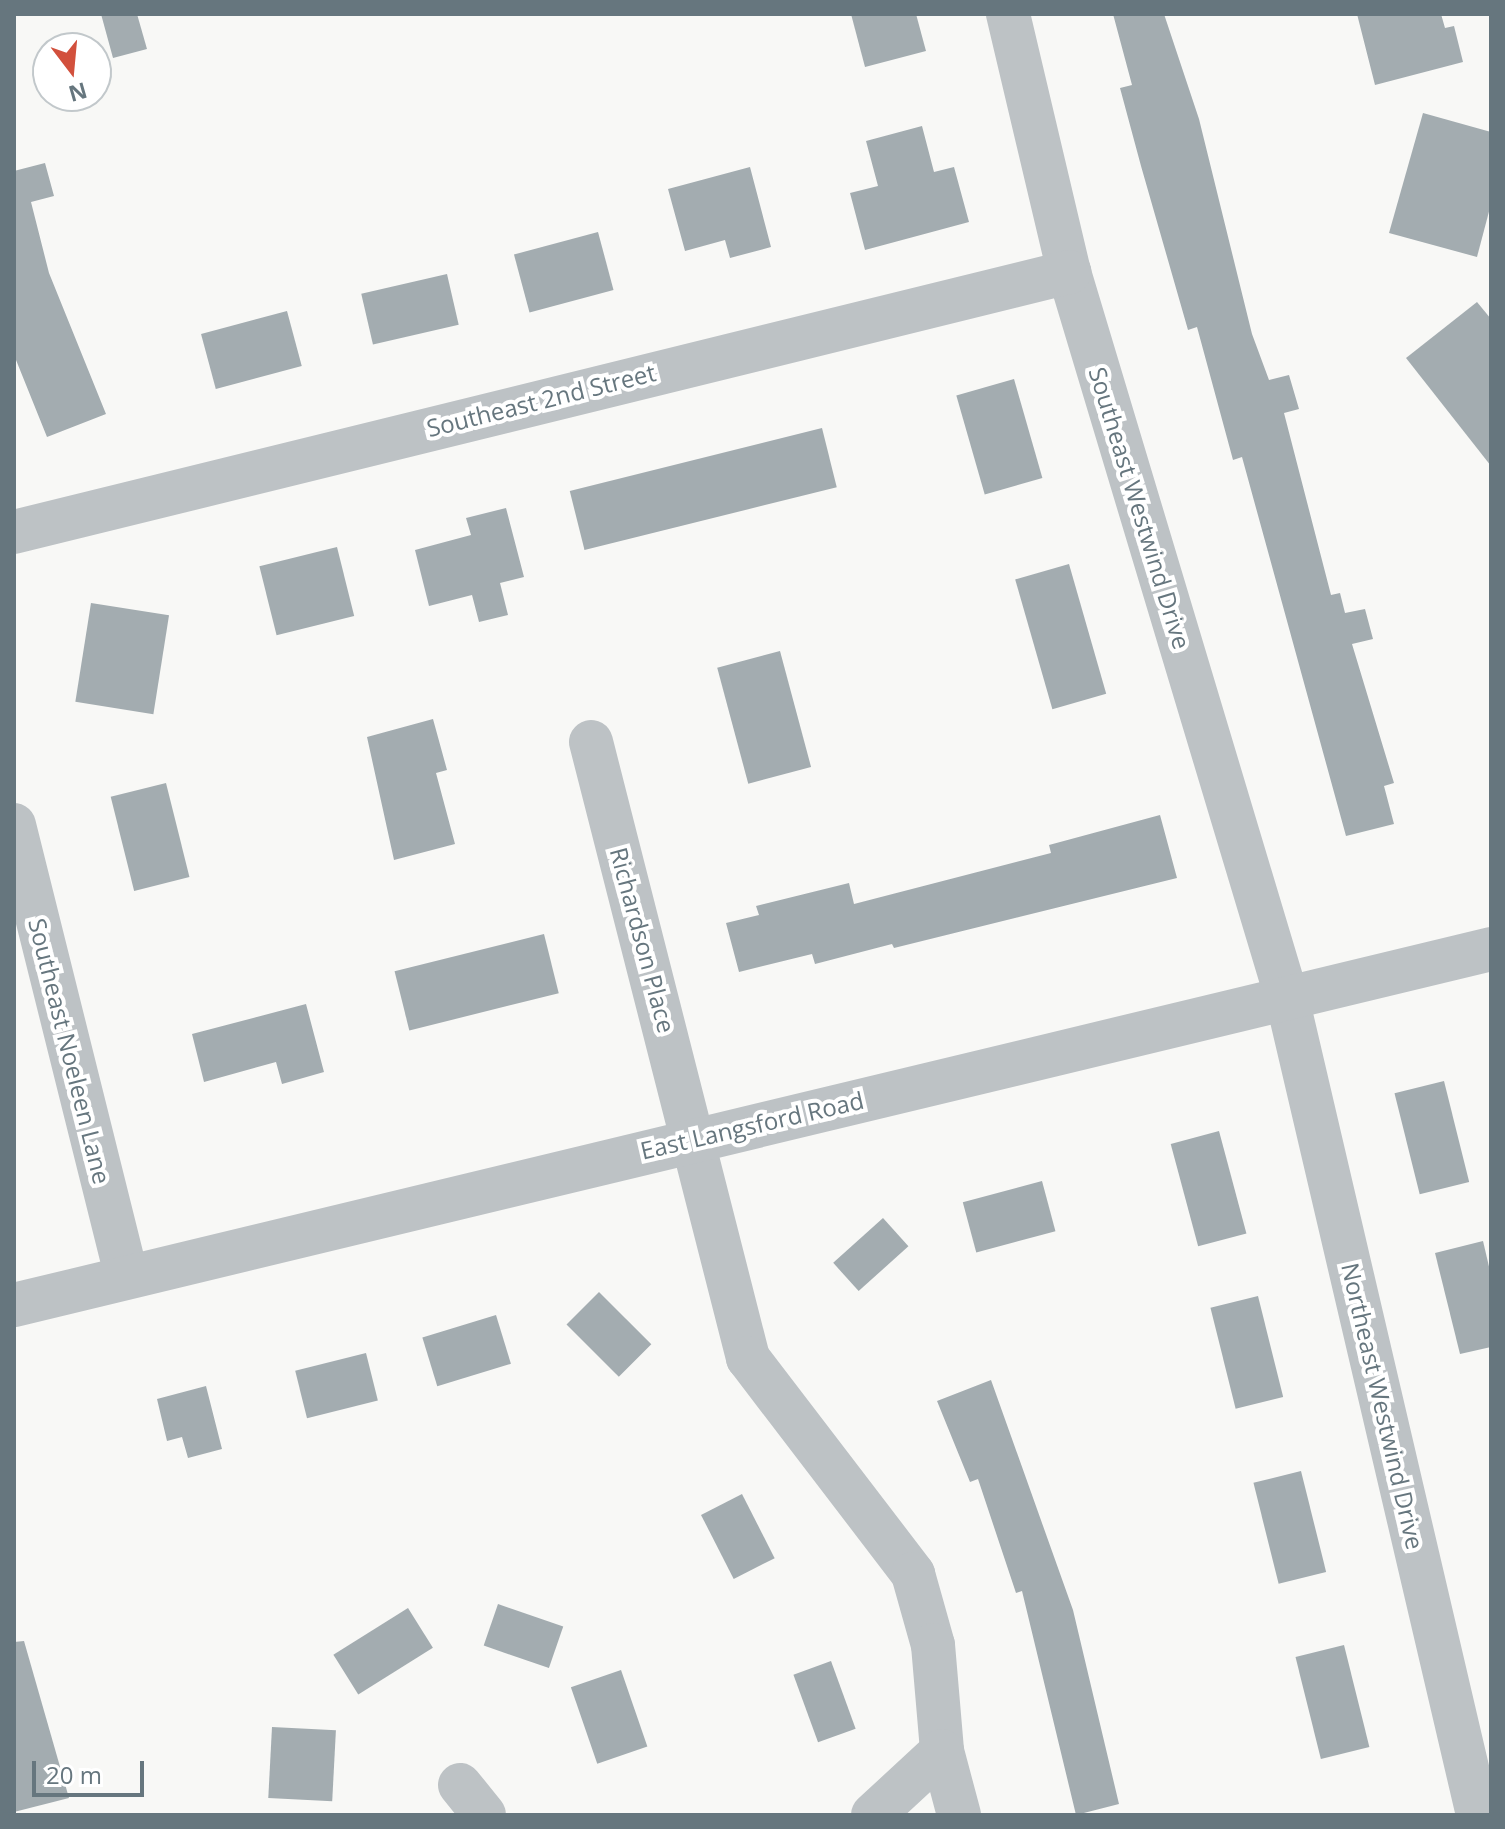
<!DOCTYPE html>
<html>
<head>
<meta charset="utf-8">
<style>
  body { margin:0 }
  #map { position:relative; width:1505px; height:1829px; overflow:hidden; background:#f8f8f6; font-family:"Open Sans",sans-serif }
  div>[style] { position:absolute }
  .building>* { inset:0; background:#a3acb0; transform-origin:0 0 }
  .minor>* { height:44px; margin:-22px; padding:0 22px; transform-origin:22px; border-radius:22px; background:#bdc2c5 }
  .tertiary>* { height:44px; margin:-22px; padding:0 22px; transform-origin:22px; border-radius:22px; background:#bdc2c5 }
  span { translate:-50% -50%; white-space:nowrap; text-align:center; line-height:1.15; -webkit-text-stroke:8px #fff; paint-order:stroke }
  .street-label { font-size:24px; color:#66767e }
  .frame { position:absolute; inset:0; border:16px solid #66767e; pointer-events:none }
  .north { position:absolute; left:32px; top:32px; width:80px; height:80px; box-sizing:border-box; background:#fff; border:2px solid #c2c8cb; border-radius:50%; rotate:164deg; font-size:22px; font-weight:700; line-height:32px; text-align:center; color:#66767e }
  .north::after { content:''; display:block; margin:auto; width:28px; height:36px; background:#d2503c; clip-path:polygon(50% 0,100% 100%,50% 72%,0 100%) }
  .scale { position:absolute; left:32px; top:1761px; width:112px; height:36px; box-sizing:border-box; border:4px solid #66767e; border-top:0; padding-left:10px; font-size:24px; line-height:28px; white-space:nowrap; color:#66767e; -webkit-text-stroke:6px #fff; paint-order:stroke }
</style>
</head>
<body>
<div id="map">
  <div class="building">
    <div style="clip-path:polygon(101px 14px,137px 14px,147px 49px,113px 58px)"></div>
    <div style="clip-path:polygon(851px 14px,916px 14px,926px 51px,865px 67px)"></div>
    <div style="clip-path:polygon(1113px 14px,1164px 14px,1199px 119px,1252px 334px,1269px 380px,1289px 375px,1299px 409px,1284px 413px,1331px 595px,1340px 593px,1345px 613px,1365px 609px,1373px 639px,1352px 644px,1394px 783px,1384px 786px,1394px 824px,1346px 836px,1242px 457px,1233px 460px,1197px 327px,1188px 330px,1141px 166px,1120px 88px,1132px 85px)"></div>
    <div style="clip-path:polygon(1357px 14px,1441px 14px,1445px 28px,1454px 26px,1463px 62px,1375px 85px)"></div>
    <div style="clip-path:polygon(1423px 113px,1491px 132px,1491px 204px,1477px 257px,1389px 233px)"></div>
    <div style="clip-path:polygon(922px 126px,934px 172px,954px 167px,969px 222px,865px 250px,850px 193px,878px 186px,866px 141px)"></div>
    <div style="clip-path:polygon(45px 163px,54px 196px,31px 202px,49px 273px,106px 414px,47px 437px,14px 355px,14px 171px)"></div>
    <div style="clip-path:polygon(750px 167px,771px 247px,730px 258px,725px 240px,685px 251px,668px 189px)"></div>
    <div style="left:598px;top:232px;width:60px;height:87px;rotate:75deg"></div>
    <div style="left:447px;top:274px;width:52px;height:88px;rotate:77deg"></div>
    <div style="clip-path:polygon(1477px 302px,1491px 319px,1491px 466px,1406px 358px)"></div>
    <div style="left:287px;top:311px;width:57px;height:89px;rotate:75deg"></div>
    <div style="left:1014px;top:379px;width:103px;height:60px;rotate:74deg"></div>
    <div style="left:822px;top:428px;width:61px;height:260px;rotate:76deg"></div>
    <div style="clip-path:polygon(506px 508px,524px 577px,500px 583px,508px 615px,479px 622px,472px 595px,429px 606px,415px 550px,471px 535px,466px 518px)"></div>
    <div style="left:337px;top:547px;width:71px;height:80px;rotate:76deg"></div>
    <div style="left:1069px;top:564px;width:135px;height:56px;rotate:74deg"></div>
    <div style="left:91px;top:603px;width:79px;height:100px;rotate:9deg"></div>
    <div style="left:780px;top:651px;width:120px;height:65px;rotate:75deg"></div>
    <div style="clip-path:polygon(433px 719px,447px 770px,436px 773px,455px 844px,394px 860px,367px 737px)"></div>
    <div style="left:166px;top:783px;width:97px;height:57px;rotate:76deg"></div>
    <div style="clip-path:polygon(1160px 815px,1177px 878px,894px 948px,892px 944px,815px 964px,812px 954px,739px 972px,726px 923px,759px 915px,756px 906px,849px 883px,854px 904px,1051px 853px,1049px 845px)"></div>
    <div style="left:544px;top:934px;width:61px;height:154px;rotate:76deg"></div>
    <div style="clip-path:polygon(306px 1004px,324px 1072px,282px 1084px,276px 1062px,204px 1082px,192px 1034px)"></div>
    <div style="left:1444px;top:1081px;width:104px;height:51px;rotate:76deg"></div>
    <div style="left:1219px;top:1131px;width:106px;height:50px;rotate:75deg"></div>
    <div style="left:1042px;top:1181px;width:52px;height:82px;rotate:75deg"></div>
    <div style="left:883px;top:1218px;width:38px;height:67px;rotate:48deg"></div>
    <div style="clip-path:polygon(1483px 1241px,1491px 1275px,1491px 1347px,1460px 1354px,1435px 1253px)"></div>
    <div style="left:599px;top:1292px;width:74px;height:46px;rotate:45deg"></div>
    <div style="left:1258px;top:1296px;width:104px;height:49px;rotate:76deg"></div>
    <div style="left:496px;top:1315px;width:51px;height:77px;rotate:73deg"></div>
    <div style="left:366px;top:1353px;width:49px;height:73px;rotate:76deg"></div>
    <div style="clip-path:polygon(991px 1380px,1073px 1610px,1119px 1804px,1076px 1815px,1022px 1591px,1016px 1593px,978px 1479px,970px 1482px,937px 1401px)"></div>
    <div style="clip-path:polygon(206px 1386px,222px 1449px,188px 1458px,182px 1437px,167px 1441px,157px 1399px)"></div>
    <div style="left:1301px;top:1471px;width:104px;height:49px;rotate:76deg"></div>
    <div style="left:742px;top:1494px;width:72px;height:46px;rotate:63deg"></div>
    <div style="left:498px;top:1604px;width:69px;height:44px;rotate:19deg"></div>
    <div style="left:408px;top:1608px;width:47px;height:88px;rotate:58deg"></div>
    <div style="clip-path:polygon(24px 1641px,69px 1798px,14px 1812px,14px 1642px)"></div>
    <div style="left:1344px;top:1645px;width:105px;height:50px;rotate:76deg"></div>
    <div style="left:831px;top:1661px;width:72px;height:40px;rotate:70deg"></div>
    <div style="left:621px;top:1670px;width:81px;height:53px;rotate:71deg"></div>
    <div style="left:272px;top:1727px;width:64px;height:71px;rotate:3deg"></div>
  </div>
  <div class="minor">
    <div style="left:1008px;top:14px;width:265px;rotate:76.7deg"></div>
    <div style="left:1069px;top:272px;width:758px;rotate:73.29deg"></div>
    <div style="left:1287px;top:998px;width:839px;rotate:76.84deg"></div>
    <div style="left:14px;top:532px;width:1087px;rotate:-13.84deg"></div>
    <div style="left:591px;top:742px;width:636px;rotate:75.7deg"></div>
    <div style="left:748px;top:1358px;width:272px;rotate:52.6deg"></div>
    <div style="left:913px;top:1574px;width:74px;rotate:74.3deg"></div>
    <div style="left:933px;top:1645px;width:106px;rotate:85.1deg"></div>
    <div style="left:942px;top:1751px;width:66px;rotate:75.1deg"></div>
    <div style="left:14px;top:825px;width:466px;rotate:76deg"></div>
    <div style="left:460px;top:1785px;width:38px;rotate:51deg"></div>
    <div style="left:873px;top:1815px;width:94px;rotate:-42.8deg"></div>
  </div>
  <div class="tertiary">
    <div style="left:14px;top:1305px;width:1519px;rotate:-13.55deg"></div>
  </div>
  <div class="street-label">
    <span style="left:541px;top:400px;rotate:-14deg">Southeast 2nd Street</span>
    <span style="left:1140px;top:508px;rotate:73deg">Southeast Westwind Drive</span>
    <span style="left:643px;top:940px;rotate:75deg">Richardson Place</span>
    <span style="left:70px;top:1051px;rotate:76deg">Southeast Noeleen Lane</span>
    <span style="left:752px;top:1125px;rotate:-13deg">East Langsford Road</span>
    <span style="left:1383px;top:1406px;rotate:77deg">Northeast Westwind Drive</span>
  </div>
  <div class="frame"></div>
  <div class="north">N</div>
  <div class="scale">20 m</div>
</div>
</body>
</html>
